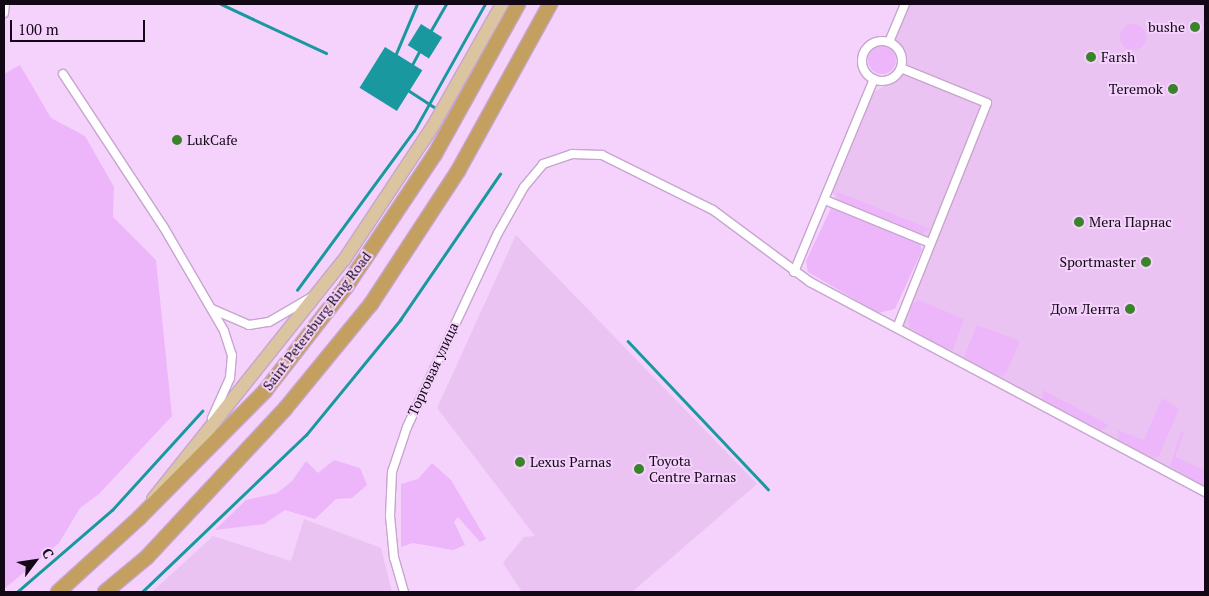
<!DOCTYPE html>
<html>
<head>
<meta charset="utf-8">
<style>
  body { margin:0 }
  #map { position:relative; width:1209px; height:596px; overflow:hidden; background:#f4d2fc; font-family:"PT Serif",serif }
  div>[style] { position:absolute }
  .built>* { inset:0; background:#eac3f2 }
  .green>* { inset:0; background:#edb6fa }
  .round { border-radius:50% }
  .water>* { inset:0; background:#19999f; transform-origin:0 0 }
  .stream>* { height:2.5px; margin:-1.25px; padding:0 1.25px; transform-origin:1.25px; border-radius:1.25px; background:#19999f }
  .roads { filter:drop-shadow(1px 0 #c6a5ce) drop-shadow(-1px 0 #c6a5ce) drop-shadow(0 1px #c6a5ce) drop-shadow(0 -1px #c6a5ce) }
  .minor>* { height:8px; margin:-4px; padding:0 4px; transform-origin:4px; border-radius:4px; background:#fff }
  .minor>.ring { margin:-4px; padding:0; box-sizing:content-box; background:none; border:8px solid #fff; border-radius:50% }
  .primary>* { height:12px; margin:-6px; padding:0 6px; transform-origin:6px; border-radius:6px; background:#dbc5a0 }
  .motorway>* { height:14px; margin:-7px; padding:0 7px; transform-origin:7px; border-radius:7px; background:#c39f60 }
  .dots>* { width:14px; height:14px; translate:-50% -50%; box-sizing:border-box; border:2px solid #f4d2fc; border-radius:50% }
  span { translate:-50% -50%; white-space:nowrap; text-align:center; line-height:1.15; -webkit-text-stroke:4px #f4d2fc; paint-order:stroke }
  .poi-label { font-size:14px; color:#130816 }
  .right { translate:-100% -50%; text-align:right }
  .left { translate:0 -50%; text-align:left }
  .street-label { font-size:14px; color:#130816 }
  .frame { position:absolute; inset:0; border:5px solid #130816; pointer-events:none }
  .north { position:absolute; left:10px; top:536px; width:50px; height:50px; -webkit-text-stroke:4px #f4d2fc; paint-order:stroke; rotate:59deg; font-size:14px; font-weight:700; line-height:20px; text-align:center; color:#130816 }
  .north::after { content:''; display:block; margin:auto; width:18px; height:22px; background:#130816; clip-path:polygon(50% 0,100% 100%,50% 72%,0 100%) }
  .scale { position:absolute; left:10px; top:20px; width:135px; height:22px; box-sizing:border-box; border:2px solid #130816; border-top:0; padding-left:6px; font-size:15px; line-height:18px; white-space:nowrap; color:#130816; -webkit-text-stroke:4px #f4d2fc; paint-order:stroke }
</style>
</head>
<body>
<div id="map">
  <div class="built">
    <div style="clip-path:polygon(909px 4px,1205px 4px,1205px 488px,895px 323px,928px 239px,837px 202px,832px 192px,874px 92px,901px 76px,906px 56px,894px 38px)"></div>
    <div style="clip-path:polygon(516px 235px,757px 484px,632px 592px,522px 592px,503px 563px,524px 537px,535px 536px,437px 408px)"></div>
    <div style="clip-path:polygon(304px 519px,381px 548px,392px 592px,152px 592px,213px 536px,291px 561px)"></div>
  </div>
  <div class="green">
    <div class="round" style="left:1120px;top:24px;width:26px;height:26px"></div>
    <div class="round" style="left:868px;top:46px;width:28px;height:28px"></div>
    <div style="clip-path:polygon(20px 65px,51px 118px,85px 136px,114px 187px,113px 217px,156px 260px,172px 416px,99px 494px,80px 508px,59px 543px,4px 589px,4px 74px)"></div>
    <div style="clip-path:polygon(835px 191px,930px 229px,922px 234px,839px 200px)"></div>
    <div style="clip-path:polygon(831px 208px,920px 244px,922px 250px,895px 309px,878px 313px,808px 272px,806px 261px)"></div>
    <div style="clip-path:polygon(919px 300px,964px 319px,953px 350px,946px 350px,909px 327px,910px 305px)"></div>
    <div style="clip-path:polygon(977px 325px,1020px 341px,1005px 375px,997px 376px,964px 357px)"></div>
    <div style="clip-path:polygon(1043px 390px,1107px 424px,1108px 427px,1100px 430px,1042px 400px)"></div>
    <div style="clip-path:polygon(1162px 398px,1179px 409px,1159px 456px,1152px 458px,1119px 441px,1118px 430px,1144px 440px)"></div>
    <div style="clip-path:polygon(1181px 431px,1184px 432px,1175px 457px,1205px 470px,1205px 487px,1170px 466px)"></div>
    <div style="clip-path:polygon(334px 460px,360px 468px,367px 485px,352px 498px,336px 499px,315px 519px,285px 510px,264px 524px,215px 530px,246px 500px,277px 493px,292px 481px,306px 461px,318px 473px)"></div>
    <div style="clip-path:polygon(432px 463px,451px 480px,486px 539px,480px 542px,458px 517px,454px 522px,465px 545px,453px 550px,413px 543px,401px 547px,401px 484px,418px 479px)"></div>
  </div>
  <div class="water">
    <div style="left:421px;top:24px;width:25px;height:25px;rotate:32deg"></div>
    <div style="left:385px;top:47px;width:44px;height:48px;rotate:32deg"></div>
  </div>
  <div class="stream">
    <div style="left:221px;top:4px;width:116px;rotate:25deg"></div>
    <div style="left:450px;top:4px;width:4px"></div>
    <div style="left:430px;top:32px;width:32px;rotate:-60deg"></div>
    <div style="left:395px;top:56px;width:56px;rotate:-67.1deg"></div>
    <div style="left:412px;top:65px;width:17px;rotate:-62deg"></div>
    <div style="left:408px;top:90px;width:33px;rotate:33deg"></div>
    <div style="left:297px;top:290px;width:197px;rotate:-53.7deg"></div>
    <div style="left:414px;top:131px;width:145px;rotate:-60.8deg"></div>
    <div style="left:628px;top:341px;width:204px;rotate:46.6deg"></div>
    <div style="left:17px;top:592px;width:125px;rotate:-40.8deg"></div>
    <div style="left:112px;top:510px;width:134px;rotate:-47.7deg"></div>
    <div style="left:142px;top:592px;width:227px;rotate:-43.8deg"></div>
    <div style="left:306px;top:435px;width:149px;rotate:-50.7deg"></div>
    <div style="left:400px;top:320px;width:177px;rotate:-55.6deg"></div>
  </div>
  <div class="roads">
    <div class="minor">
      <div style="left:4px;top:13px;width:9px;rotate:-84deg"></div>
      <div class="ring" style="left:862px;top:41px;width:32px;height:32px"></div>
      <div style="left:889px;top:42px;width:41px;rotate:-67.2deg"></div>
      <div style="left:63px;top:74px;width:182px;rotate:56.7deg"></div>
      <div style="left:163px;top:226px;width:121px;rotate:59.8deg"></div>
      <div style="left:224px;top:331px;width:25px;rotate:72deg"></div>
      <div style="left:232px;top:355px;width:23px;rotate:95deg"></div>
      <div style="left:230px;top:378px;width:44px;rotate:114.2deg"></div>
      <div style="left:825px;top:200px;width:113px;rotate:22.3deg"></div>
      <div style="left:794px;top:272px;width:209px;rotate:-67.5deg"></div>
      <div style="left:212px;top:309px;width:40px;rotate:23.4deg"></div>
      <div style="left:249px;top:325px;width:20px;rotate:-9deg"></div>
      <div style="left:269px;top:322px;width:48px;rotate:-30.3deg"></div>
      <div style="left:897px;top:328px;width:242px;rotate:-68.2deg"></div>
      <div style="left:987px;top:103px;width:93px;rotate:-157.9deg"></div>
      <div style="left:404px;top:592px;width:35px;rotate:-106deg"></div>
      <div style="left:394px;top:558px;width:42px;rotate:-95.4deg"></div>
      <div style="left:390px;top:516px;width:44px;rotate:-87.4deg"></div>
      <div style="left:392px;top:472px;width:47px;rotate:-71.6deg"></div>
      <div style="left:407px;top:427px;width:214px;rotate:-64.9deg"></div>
      <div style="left:498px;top:233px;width:53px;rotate:-60.5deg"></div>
      <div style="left:524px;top:187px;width:30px;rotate:-50deg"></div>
      <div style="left:543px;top:164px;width:31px;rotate:-19deg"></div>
      <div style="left:572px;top:154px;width:30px;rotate:2deg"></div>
      <div style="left:602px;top:155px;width:124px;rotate:26.4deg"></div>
      <div style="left:713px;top:210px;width:121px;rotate:36.6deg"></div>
      <div style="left:810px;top:282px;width:447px;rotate:28deg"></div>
    </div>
    <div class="primary">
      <div style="left:153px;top:499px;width:306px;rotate:-51.4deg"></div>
      <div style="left:344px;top:260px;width:161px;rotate:-56.4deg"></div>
      <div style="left:433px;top:126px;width:140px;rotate:-60.5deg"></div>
    </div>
    <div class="motorway">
      <div style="left:58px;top:592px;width:110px;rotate:-42.4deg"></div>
      <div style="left:139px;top:518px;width:179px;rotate:-45.2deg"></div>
      <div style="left:265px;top:391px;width:132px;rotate:-52.1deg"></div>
      <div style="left:346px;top:287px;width:160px;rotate:-56.2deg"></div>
      <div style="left:435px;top:154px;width:171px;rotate:-61deg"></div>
      <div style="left:105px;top:592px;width:55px;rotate:-39.8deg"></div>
      <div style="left:147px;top:557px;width:202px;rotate:-47deg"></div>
      <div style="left:285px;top:409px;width:136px;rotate:-50.7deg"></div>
      <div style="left:371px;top:304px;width:159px;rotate:-56.8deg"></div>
      <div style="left:458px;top:171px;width:191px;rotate:-61.1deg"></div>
    </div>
  </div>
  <div class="dots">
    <div style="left:1195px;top:27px;background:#3a832a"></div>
    <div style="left:1091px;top:57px;background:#3a832a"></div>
    <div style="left:1173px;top:89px;background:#3a832a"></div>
    <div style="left:177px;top:140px;background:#3a832a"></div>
    <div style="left:1079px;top:222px;background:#3a832a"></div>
    <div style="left:1146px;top:262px;background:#3a832a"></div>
    <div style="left:1130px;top:309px;background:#3a832a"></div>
    <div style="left:520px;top:462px;background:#3a832a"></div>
    <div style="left:639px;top:469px;background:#3a832a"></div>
  </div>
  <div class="poi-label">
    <span class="right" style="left:1185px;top:27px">bushe</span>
    <span class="left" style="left:1101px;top:57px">Farsh</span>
    <span class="right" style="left:1163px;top:89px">Teremok</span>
    <span class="left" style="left:187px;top:140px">LukCafe</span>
    <span class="left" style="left:1089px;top:222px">Мега Парнас</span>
    <span class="right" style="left:1136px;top:262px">Sportmaster</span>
    <span class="right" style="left:1120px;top:309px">Дом Лента</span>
    <span class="left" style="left:649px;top:469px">Toyota<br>Centre Parnas</span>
    <span class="left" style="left:530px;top:462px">Lexus Parnas</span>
  </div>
  <div class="street-label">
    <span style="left:317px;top:321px;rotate:-53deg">Saint Petersburg Ring Road</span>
    <span style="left:433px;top:369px;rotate:-65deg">Торговая улица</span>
  </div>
  <div class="frame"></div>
  <div class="north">С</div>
  <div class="scale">100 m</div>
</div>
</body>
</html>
